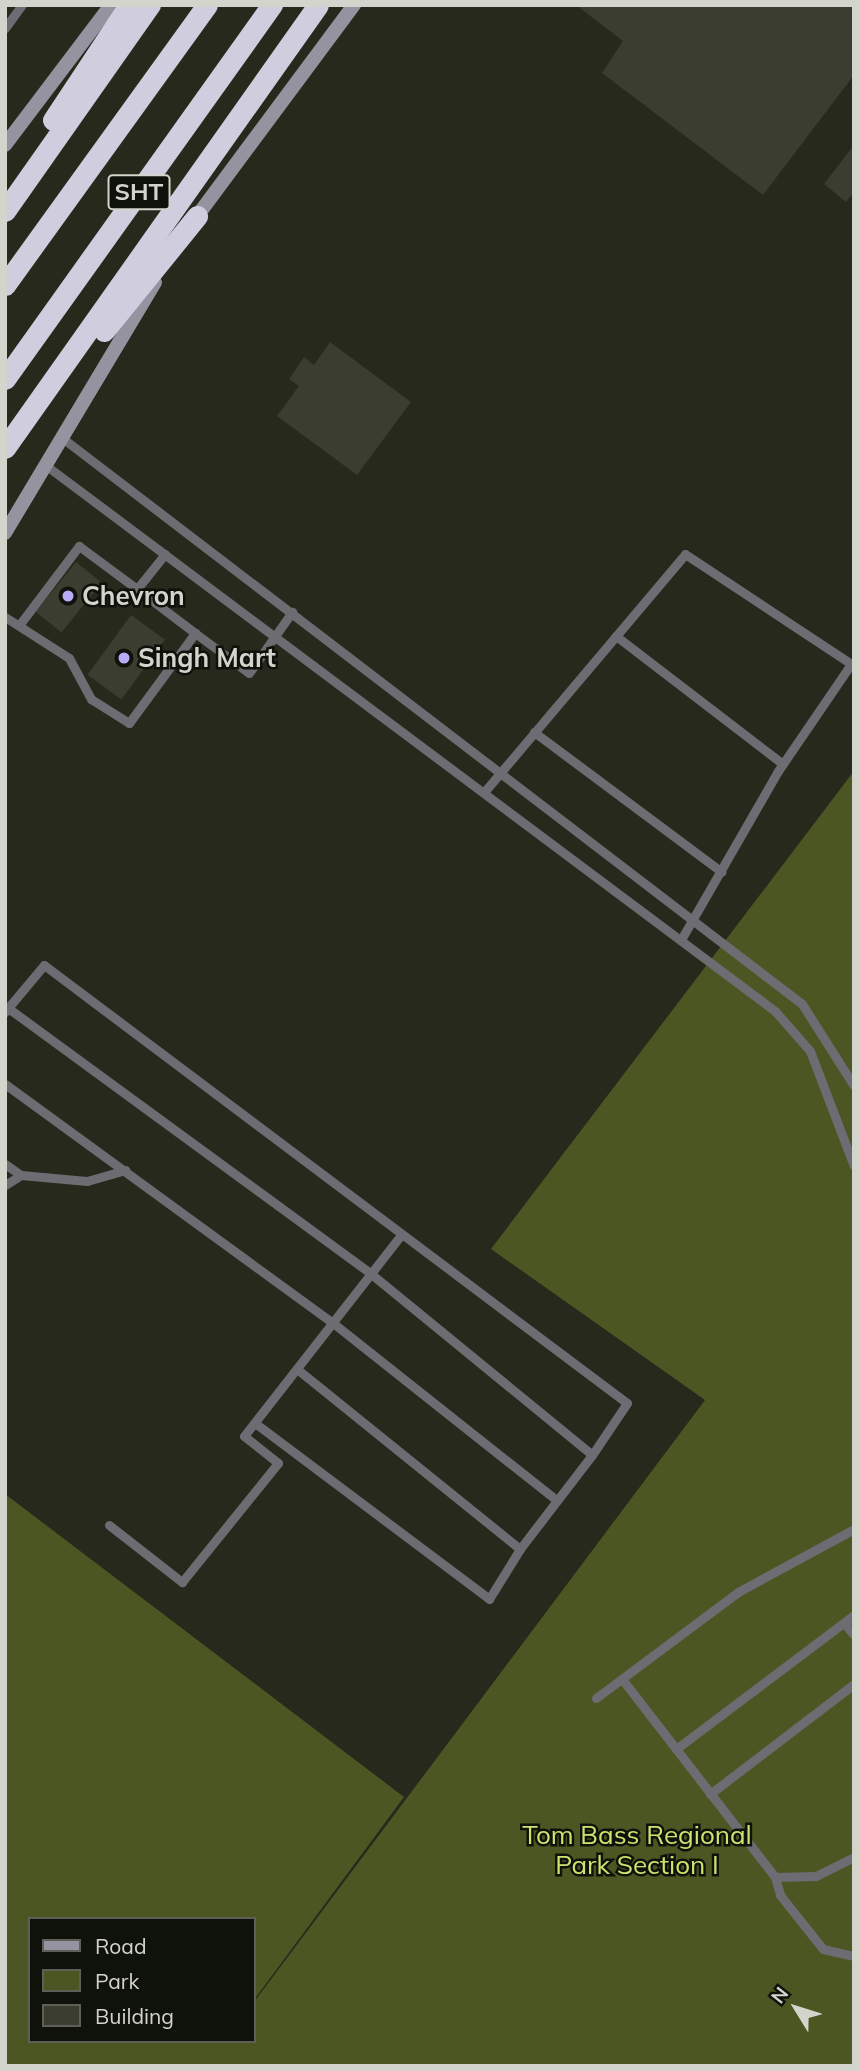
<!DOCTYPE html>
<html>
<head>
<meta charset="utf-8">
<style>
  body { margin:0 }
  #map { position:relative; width:859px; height:2071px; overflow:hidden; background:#26291b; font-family:Mulish,sans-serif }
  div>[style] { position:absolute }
  .green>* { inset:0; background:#4c5623 }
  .building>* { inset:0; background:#3a3d2f; transform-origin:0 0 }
  .lane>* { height:9px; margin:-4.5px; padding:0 4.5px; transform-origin:4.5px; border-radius:4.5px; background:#6d6c73 }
  .secondary>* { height:14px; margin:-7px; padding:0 7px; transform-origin:7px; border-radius:7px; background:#95939f }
  .highway>* { height:21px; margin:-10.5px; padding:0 10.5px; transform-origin:10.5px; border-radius:10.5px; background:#d0cddf }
  .dots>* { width:19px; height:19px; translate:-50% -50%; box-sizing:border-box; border:4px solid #0f110b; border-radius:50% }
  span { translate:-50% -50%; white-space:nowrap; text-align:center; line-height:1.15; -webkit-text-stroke:5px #0f110b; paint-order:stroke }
  .shield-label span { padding:2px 5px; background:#0f110b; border:2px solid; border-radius:5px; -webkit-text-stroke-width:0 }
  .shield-label { font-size:24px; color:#d3d5cc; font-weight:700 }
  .poi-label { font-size:26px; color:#d3d5cc; font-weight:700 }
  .left { translate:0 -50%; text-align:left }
  .park-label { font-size:26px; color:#cde36e }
  .frame { position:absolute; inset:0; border:7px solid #d3d5cc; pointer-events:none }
  .legend { position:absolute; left:28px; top:1917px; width:228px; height:126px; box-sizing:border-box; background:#0f110b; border:2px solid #5d5f58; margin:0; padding:9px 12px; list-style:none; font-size:21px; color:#d3d5cc }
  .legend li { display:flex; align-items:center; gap:14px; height:35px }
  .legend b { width:35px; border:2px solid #5d5f58 }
  .north { position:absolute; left:761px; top:1973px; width:70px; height:70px; -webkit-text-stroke:5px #0f110b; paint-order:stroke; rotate:308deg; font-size:19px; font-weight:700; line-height:28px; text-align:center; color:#d3d5cc }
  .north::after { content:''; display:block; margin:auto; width:24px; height:32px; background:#d3d5cc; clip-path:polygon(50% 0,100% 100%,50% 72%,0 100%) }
</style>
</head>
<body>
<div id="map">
  <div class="green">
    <div style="clip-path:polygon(854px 771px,854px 2066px,5px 2066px,5px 1494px,404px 1797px,254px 2000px,254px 1919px,30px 1919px,30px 2041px,254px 2041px,254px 2002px,705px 1400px,491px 1249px)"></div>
  </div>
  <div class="building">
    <div style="clip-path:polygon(576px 5px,854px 5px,854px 75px,763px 195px,602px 73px,623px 41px)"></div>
    <div style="clip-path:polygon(854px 145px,854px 192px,846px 202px,824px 184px)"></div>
    <div style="clip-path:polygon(330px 342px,411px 402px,357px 475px,277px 416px,299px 386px,289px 379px,304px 357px,314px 365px)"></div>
    <div style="left:76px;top:562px;width:33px;height:64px;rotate:39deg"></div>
    <div style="left:131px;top:615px;width:42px;height:74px;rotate:36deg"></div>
  </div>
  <div class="lane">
    <div style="left:5px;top:28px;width:29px;rotate:-54deg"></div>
    <div style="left:61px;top:437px;width:933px;rotate:37.42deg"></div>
    <div style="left:802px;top:1004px;width:97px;rotate:57.6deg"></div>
    <div style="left:44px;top:464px;width:913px;rotate:36.81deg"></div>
    <div style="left:775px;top:1011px;width:53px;rotate:48.8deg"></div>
    <div style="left:810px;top:1051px;width:123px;rotate:69.1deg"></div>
    <div style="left:165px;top:554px;width:45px;rotate:128.7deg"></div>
    <div style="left:137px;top:589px;width:73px;rotate:37.2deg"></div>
    <div style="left:5px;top:617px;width:76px;rotate:32.6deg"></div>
    <div style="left:69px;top:658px;width:47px;rotate:61.8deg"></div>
    <div style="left:91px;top:699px;width:45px;rotate:32.3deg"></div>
    <div style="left:129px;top:723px;width:112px;rotate:-53.7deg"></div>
    <div style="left:195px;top:633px;width:67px;rotate:36.5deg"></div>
    <div style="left:249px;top:673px;width:75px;rotate:-54.8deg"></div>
    <div style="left:20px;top:624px;width:98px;rotate:-52.9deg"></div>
    <div style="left:79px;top:546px;width:72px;rotate:36.6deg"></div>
    <div style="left:616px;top:636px;width:210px;rotate:37.5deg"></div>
    <div style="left:534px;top:732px;width:234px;rotate:36.7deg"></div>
    <div style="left:485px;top:791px;width:310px;rotate:-49.8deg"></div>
    <div style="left:685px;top:554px;width:199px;rotate:33.5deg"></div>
    <div style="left:851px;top:664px;width:130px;rotate:124.3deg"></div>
    <div style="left:778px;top:771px;width:193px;rotate:119.9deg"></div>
    <div style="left:8px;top:1008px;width:56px;rotate:-50.1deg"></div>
    <div style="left:44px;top:965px;width:729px;rotate:36.92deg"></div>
    <div style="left:627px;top:1403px;width:63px;rotate:123.9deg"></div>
    <div style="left:5px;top:1012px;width:5px;rotate:-53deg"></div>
    <div style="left:8px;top:1008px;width:449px;rotate:36.2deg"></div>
    <div style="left:370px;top:1273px;width:287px;rotate:39.3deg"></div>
    <div style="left:592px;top:1455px;width:118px;rotate:127.5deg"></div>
    <div style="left:520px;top:1549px;width:285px;rotate:-141.1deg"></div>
    <div style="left:5px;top:1084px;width:406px;rotate:36.1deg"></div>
    <div style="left:333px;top:1323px;width:283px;rotate:38.4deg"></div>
    <div style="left:5px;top:1164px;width:19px;rotate:35deg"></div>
    <div style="left:21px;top:1175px;width:19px;rotate:148deg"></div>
    <div style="left:21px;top:1175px;width:66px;rotate:5.2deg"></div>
    <div style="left:87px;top:1181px;width:40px;rotate:-16deg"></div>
    <div style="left:255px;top:1423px;width:293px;rotate:36.9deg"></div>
    <div style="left:489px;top:1599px;width:59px;rotate:-58.2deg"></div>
    <div style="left:109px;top:1525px;width:93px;rotate:38deg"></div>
    <div style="left:182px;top:1582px;width:153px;rotate:-51.1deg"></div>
    <div style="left:278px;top:1463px;width:43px;rotate:-141.5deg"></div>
    <div style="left:244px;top:1436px;width:255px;rotate:-52deg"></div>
    <div style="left:844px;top:1623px;width:16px;rotate:50deg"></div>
    <div style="left:622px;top:1679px;width:250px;rotate:52.3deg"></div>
    <div style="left:596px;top:1698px;width:177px;rotate:-36.7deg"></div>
    <div style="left:738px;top:1592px;width:132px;rotate:-28.5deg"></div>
    <div style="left:676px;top:1749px;width:223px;rotate:-37deg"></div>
    <div style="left:710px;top:1794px;width:181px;rotate:-37.4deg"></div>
    <div style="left:854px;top:1857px;width:42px;rotate:153.4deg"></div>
    <div style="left:816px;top:1876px;width:41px;rotate:178.6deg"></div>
    <div style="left:775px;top:1877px;width:19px;rotate:74deg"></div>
    <div style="left:780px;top:1895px;width:69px;rotate:51.5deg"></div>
    <div style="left:823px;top:1949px;width:32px;rotate:13deg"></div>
  </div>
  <div class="secondary">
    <div style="left:5px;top:145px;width:176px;rotate:-52.9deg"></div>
    <div style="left:192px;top:223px;width:272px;rotate:-53.4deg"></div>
    <div style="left:5px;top:533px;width:292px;rotate:-59.1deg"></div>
  </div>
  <div class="highway">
    <div style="left:53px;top:120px;width:138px;rotate:-56.5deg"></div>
    <div style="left:5px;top:211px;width:252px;rotate:-54.9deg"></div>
    <div style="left:5px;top:285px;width:345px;rotate:-54.2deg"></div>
    <div style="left:104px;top:331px;width:148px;rotate:-51deg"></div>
    <div style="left:5px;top:379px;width:460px;rotate:-54.5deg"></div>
    <div style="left:5px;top:448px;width:542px;rotate:-54.76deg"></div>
  </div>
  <div class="dots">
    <div style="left:68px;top:596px;background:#b9abf7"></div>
    <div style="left:124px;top:658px;background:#b9abf7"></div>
  </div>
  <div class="shield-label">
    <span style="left:139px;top:192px">SHT</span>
  </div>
  <div class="poi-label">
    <span class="left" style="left:82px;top:596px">Chevron</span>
    <span class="left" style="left:138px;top:658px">Singh Mart</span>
  </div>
  <div class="park-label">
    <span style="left:637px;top:1850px">Tom Bass Regional<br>Park Section I</span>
  </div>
  <div class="frame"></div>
  <ul class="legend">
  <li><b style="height:9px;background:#95939f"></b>Road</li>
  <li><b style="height:19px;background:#4c5623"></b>Park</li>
  <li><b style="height:19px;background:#3a3d2f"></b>Building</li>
  </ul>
  <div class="north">N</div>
</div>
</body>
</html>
